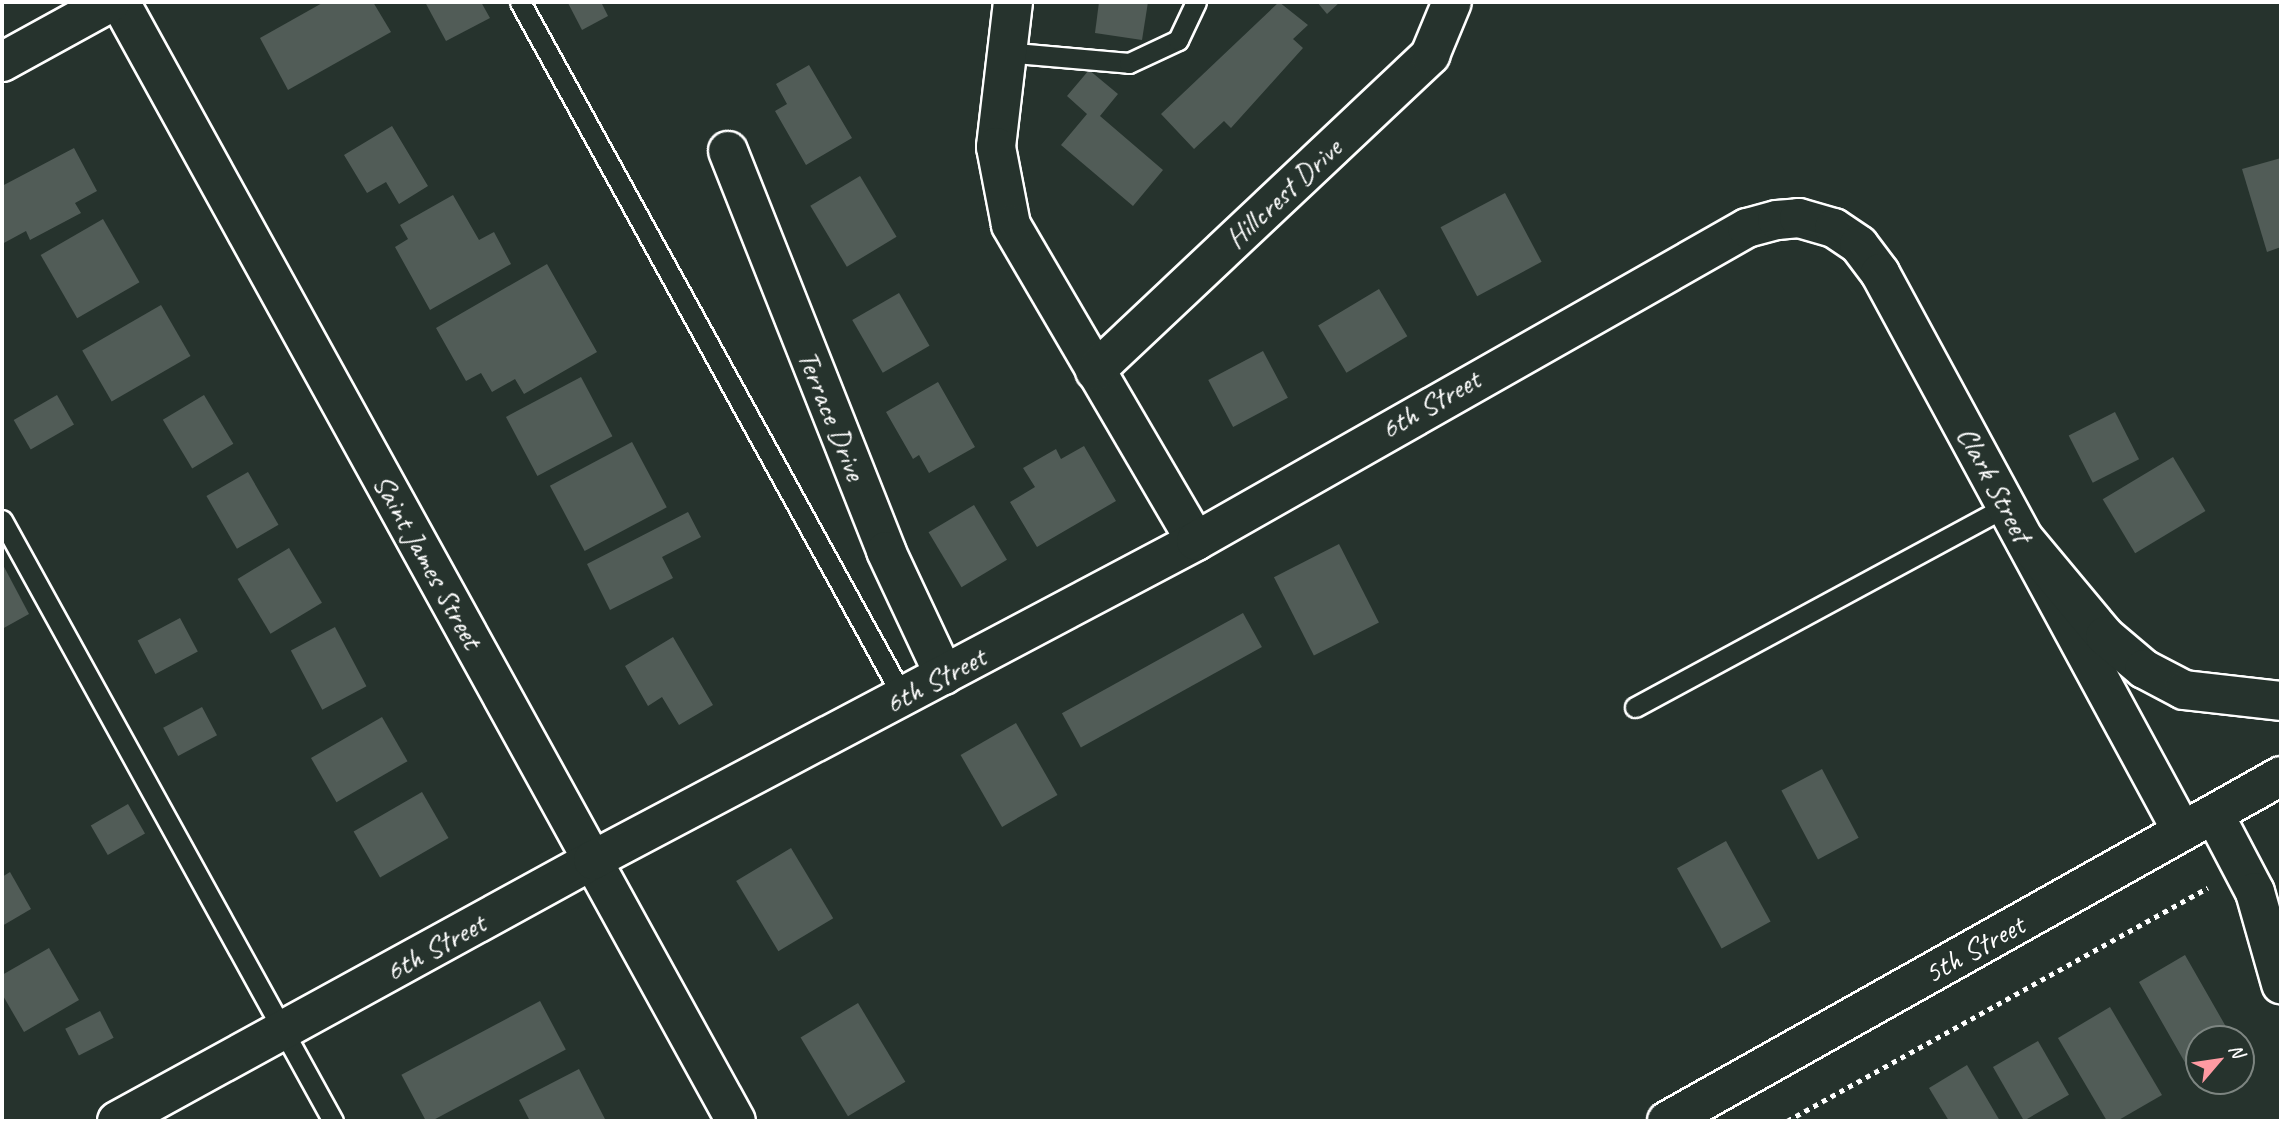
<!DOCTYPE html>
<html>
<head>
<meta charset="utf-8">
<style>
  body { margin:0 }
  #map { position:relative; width:2283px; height:1123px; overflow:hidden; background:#26332d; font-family:Caveat,sans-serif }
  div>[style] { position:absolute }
  .building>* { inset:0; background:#515c57; transform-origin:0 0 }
  .path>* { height:4.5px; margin-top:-2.25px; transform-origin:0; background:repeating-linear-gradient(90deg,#fff 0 5px,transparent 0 10px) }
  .roads { filter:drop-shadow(2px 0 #fff) drop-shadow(-2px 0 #fff) drop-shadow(0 2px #fff) drop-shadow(0 -2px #fff) }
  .lane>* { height:19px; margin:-9.5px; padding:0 9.5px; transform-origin:9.5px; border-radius:9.5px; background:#26332d }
  .street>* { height:38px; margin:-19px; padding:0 19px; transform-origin:19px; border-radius:19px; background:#26332d }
  .secondary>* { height:38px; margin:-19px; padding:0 19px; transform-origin:19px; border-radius:19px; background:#26332d }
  span { translate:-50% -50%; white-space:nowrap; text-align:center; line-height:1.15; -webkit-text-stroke:5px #26332d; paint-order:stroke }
  .street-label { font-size:30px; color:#fff }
  .frame { position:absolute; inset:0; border:4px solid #fff; pointer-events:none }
  .north { position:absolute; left:2185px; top:1025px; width:70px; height:70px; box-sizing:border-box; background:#26332d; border:2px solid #7d8581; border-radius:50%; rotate:61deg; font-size:19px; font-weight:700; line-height:28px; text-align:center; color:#fff }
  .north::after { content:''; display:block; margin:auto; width:24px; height:32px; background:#ff9aa2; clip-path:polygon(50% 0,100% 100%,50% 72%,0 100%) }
</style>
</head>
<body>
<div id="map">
  <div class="building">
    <div style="clip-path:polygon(324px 2px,373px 2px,391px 32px,288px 90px,260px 38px)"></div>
    <div style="clip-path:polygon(425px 2px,481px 2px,490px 18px,446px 41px)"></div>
    <div style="clip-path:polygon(601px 2px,608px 16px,582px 30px,568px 3px)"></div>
    <div style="clip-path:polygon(1099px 2px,1148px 2px,1142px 40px,1095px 33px)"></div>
    <div style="clip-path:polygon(1279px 2px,1308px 25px,1293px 39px,1303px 48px,1231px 128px,1224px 121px,1194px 149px,1161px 114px)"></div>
    <div style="clip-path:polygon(1317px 2px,1340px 2px,1327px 14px)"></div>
    <div style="clip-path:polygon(809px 65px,852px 138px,806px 165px,775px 111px,787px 104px,776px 84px)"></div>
    <div style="clip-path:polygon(1089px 70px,1118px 94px,1100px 116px,1163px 170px,1133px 206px,1061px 145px,1087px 114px,1067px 96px)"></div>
    <div style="clip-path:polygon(392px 126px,428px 186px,399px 204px,386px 182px,367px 193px,344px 155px)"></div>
    <div style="clip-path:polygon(74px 148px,97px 191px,75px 203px,81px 213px,30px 240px,26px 231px,2px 244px,2px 186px)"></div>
    <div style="clip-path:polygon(2281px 158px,2281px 247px,2267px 252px,2242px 169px)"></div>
    <div style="left:860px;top:176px;width:71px;height:58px;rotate:59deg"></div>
    <div style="left:1505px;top:193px;width:78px;height:73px;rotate:62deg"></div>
    <div style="clip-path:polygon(453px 195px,479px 240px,494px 232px,511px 264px,430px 310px,395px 247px,408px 239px,400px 225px)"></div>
    <div style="left:103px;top:219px;width:73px;height:72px;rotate:60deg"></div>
    <div style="clip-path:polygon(547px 264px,597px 352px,524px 394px,515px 379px,492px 392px,481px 373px,466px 381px,436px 328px)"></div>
    <div style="left:1379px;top:289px;width:55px;height:71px;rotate:59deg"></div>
    <div style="left:899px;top:293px;width:61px;height:54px;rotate:60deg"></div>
    <div style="left:161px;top:305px;width:59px;height:91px;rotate:60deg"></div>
    <div style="left:1263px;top:351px;width:53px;height:62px;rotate:62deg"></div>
    <div style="left:581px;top:377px;width:67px;height:85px;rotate:62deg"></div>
    <div style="clip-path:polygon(938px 382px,975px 447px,929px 473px,919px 455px,913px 459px,886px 412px)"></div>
    <div style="left:57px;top:395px;width:34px;height:50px;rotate:60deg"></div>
    <div style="left:204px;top:395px;width:57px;height:48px;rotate:59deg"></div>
    <div style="left:2115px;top:412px;width:53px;height:52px;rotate:63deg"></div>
    <div style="left:632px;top:442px;width:74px;height:93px;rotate:62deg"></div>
    <div style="clip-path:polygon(1084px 446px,1116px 501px,1037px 547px,1010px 502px,1035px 487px,1023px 468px,1056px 449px,1061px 459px)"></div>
    <div style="left:2173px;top:457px;width:63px;height:82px;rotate:59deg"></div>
    <div style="left:248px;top:472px;width:61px;height:48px;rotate:60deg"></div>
    <div style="left:974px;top:505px;width:64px;height:53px;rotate:59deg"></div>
    <div style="clip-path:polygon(688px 512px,701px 537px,662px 557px,673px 578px,610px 610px,587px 564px)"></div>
    <div style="left:1339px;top:544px;width:88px;height:73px;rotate:63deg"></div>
    <div style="left:289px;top:548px;width:64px;height:60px;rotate:59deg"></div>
    <div style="clip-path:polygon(2px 563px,29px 614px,2px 629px)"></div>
    <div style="left:1243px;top:613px;width:39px;height:207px;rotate:61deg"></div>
    <div style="left:180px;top:618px;width:38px;height:48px;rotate:62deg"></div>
    <div style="left:335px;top:627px;width:67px;height:50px;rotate:62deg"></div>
    <div style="clip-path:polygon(673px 637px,713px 705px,679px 725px,662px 697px,648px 706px,625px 666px)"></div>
    <div style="left:202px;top:707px;width:32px;height:44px;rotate:62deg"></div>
    <div style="left:382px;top:717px;width:51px;height:82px;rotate:60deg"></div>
    <div style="left:1016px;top:723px;width:83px;height:64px;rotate:60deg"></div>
    <div style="left:1822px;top:769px;width:78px;height:46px;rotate:62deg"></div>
    <div style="left:422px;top:792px;width:53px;height:79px;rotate:60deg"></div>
    <div style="left:128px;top:804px;width:34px;height:43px;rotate:60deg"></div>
    <div style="left:1726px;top:841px;width:92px;height:56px;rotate:61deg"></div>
    <div style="left:791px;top:848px;width:82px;height:64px;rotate:59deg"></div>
    <div style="clip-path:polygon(10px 872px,31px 909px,2px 926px,2px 877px)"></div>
    <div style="clip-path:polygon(49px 948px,79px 1000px,24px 1032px,2px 994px,2px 975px)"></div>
    <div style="clip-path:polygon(2185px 955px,2233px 1039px,2199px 1039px,2199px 1059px,2187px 1066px,2139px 982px)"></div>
    <div style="left:540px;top:1001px;width:55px;height:157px;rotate:62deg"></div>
    <div style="left:858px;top:1003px;width:92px;height:67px;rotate:59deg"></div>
    <div style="clip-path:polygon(2110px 1007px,2162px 1095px,2117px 1121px,2107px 1121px,2058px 1038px)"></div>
    <div style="left:100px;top:1011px;width:30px;height:39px;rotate:63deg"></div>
    <div style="left:2038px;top:1041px;width:62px;height:52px;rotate:60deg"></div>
    <div style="clip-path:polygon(1967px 1065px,2000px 1121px,1949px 1121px,1929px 1088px)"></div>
    <div style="clip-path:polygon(579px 1069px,606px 1121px,530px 1121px,519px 1100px)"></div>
  </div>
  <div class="path">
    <div style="left:1787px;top:1121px;width:481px;rotate:-29deg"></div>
  </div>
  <div class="roads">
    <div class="lane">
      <div style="left:520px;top:2px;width:794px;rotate:61.14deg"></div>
      <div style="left:1004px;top:52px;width:125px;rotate:5deg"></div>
      <div style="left:1129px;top:63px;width:54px;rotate:-25.1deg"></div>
      <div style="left:1178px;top:40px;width:42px;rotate:-64.7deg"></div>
      <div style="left:2px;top:520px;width:686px;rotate:61.16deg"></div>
      <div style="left:1635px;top:707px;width:423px;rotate:-28.4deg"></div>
    </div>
    <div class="street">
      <div style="left:120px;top:2px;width:1277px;rotate:61.17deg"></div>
      <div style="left:1013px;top:2px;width:146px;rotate:96.7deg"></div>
      <div style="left:996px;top:147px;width:79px;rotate:79.1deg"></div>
      <div style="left:1011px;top:225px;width:366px;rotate:59.7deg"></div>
      <div style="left:2px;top:62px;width:124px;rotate:-28.8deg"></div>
      <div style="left:728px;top:151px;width:430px;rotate:68.4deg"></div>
      <div style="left:886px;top:551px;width:137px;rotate:64.9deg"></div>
      <div style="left:1095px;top:371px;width:461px;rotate:-43.3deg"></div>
      <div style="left:1430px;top:55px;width:57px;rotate:-67.5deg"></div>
      <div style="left:2214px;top:814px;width:88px;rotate:62.3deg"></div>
      <div style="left:2255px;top:892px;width:96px;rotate:74.2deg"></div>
      <div style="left:117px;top:1121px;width:543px;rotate:-28.74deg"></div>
      <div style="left:593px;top:860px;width:682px;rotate:-27.88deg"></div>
      <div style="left:1196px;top:541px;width:634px;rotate:-29.6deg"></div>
      <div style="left:1747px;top:228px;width:31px;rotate:-15deg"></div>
      <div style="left:1777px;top:220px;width:22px;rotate:-5deg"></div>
      <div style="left:1799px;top:218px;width:36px;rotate:16deg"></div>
      <div style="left:1834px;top:228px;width:30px;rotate:34deg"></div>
      <div style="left:1859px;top:245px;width:35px;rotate:53deg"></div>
      <div style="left:1880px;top:273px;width:634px;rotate:61.58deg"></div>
    </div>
    <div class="secondary">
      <div style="left:2025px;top:540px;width:125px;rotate:50.2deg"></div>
      <div style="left:2105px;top:636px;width:51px;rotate:40.2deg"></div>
      <div style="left:2144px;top:669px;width:45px;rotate:27.7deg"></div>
      <div style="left:2184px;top:690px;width:98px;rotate:6.5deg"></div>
      <div style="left:1667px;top:1121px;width:704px;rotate:-29.33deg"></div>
    </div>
  </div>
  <div class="street-label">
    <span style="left:1283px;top:193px;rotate:-43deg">Hillcrest Drive</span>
    <span style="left:1430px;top:404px;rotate:-30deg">6th Street</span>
    <span style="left:832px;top:415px;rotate:68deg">Terrace Drive</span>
    <span style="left:1995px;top:484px;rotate:62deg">Clark Street</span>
    <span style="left:428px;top:561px;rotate:61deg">Saint James Street</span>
    <span style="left:935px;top:680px;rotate:-28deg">6th Street</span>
    <span style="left:435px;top:947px;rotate:-29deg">6th Street</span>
    <span style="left:1974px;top:949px;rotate:-29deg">5th Street</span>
  </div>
  <div class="frame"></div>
  <div class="north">N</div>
</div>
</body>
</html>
